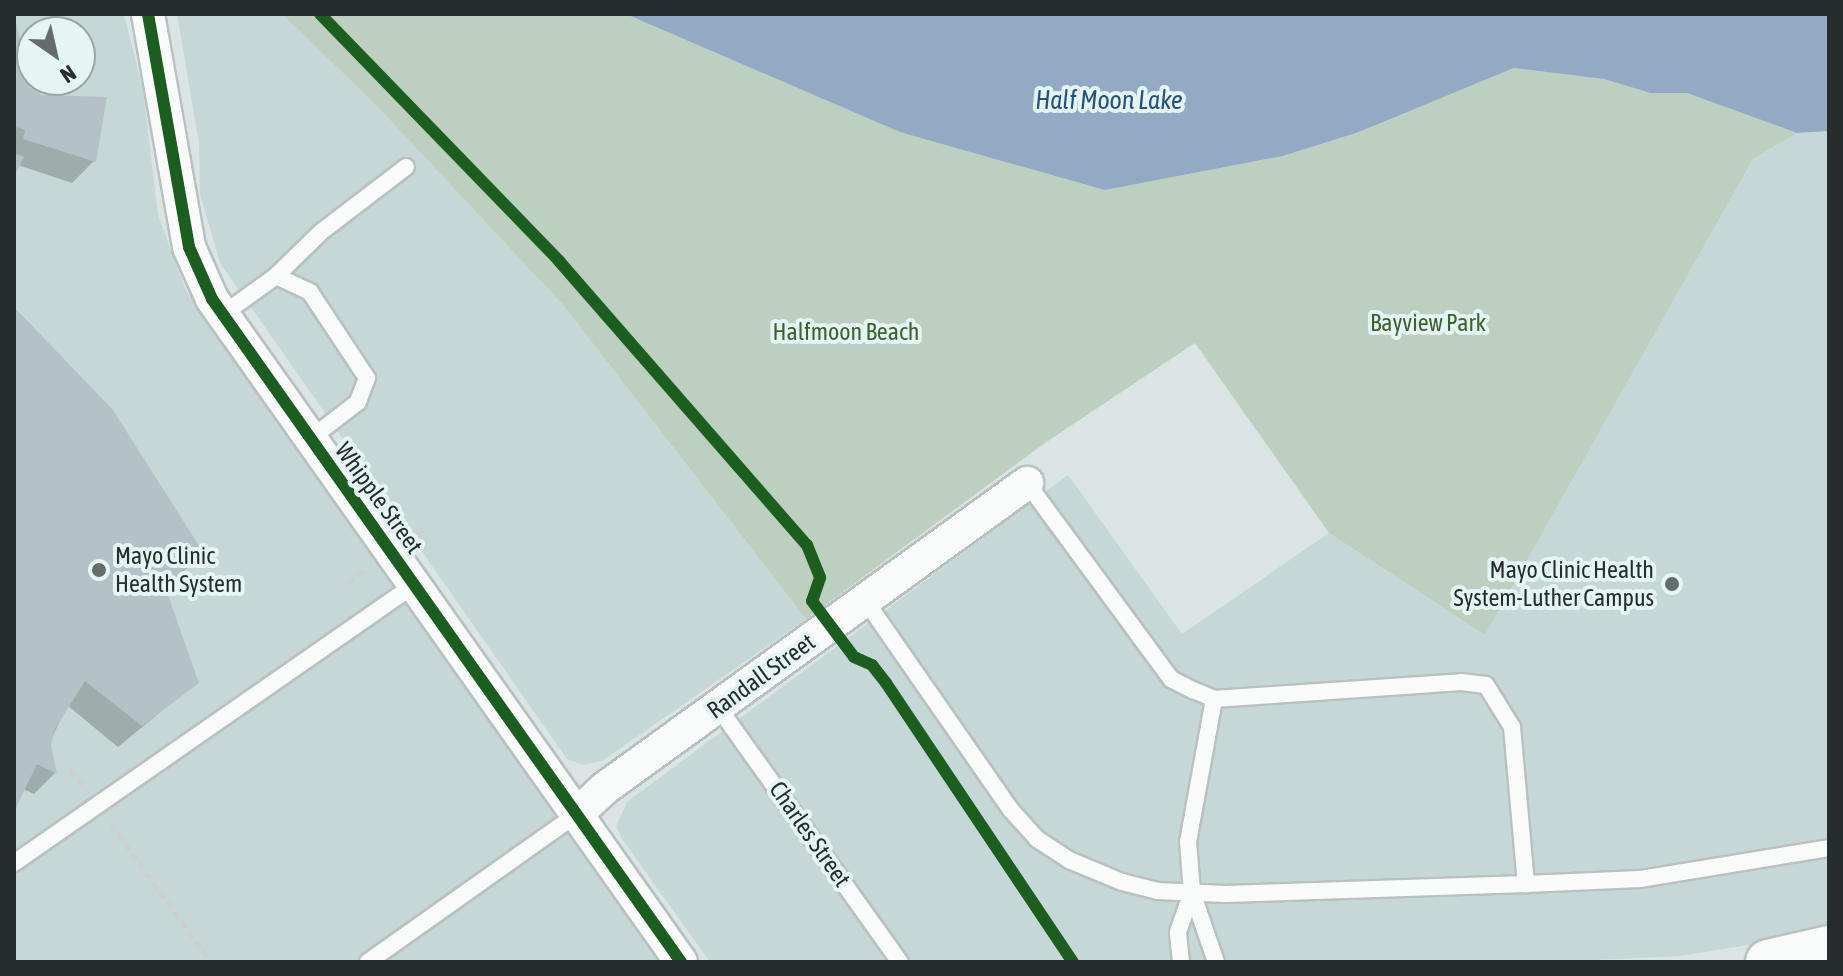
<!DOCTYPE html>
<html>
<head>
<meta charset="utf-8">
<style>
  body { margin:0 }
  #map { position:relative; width:1843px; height:976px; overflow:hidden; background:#dae4e4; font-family:"Asap Condensed",sans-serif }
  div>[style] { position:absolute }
  .built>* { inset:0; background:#c6d7d7 }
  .green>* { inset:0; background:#bdcfbe }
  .water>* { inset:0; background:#92aac3 }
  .shadow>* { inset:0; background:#0003 }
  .building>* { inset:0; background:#b4c2c7 }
  .path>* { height:5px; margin-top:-2.5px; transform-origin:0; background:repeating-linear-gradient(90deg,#cdd0d0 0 8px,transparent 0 12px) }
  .roads { filter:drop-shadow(2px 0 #b9c1c0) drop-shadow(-2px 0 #b9c1c0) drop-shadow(0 2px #b9c1c0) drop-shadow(0 -2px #b9c1c0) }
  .lane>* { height:16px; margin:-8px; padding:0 8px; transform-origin:8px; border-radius:8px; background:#f9fbfb }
  .street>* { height:32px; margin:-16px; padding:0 16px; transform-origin:16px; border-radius:16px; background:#f9fbfb }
  .secondary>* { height:44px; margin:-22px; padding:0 22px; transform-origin:22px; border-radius:22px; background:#f9fbfb }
  .cycleway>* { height:12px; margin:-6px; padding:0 6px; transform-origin:6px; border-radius:6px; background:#1b5e20 }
  .dots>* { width:22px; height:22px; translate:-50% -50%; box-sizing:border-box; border:4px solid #e4f5f4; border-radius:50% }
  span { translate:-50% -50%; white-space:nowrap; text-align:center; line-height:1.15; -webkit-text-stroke:8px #e4f5f4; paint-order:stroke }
  .park-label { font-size:24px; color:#3c632d }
  .street-label { font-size:24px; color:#262d2c }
  .poi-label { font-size:24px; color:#262d2c }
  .left { translate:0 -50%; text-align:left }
  .right { translate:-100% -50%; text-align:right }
  .water-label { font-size:26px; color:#255080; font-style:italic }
  .frame { position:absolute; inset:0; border:16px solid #262d2c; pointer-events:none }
  .north { position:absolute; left:16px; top:16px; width:80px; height:80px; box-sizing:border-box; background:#e4f5f4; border:2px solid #98a5a4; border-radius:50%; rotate:146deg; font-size:22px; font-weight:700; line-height:32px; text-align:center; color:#262d2c }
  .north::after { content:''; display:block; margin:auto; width:28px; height:36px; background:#656d6c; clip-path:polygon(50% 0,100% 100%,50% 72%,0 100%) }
</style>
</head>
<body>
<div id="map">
  <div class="built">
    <div style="clip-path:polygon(evenodd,14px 14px,124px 14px,143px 90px,158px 215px,186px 291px,658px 962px,14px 962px,14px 14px,32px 32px,80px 32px,80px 80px,32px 80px,32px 32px)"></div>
    <div style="clip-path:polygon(177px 14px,282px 14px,375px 104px,564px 306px,806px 619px,602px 761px,583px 765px,567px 759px,220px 263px,200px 194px,199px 143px)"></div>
    <div style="clip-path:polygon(1829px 131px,1829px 932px,1680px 956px,1551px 962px,710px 962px,622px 839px,616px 826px,627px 802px,1068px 475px,1182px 634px,1329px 533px,1485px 635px,1753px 159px,1797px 133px)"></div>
  </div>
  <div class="green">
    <div style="clip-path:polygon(282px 14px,626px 14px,1105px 190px,1283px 156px,1359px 132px,1514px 68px,1604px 79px,1650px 93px,1687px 93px,1797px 133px,1753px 159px,1485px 635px,1329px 533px,1195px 343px,1045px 443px,806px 619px,564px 306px,375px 104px)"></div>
  </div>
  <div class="water">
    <div style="clip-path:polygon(626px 14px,1829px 14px,1829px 131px,1797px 133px,1687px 93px,1650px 93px,1604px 79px,1514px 68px,1359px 132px,1283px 156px,1105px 190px,900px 132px)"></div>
  </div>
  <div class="shadow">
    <div style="clip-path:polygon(14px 21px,28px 83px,94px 161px,72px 183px,18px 165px,14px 172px)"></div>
    <div style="clip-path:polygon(14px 310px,202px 555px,163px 589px,197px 682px,118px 747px,67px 705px,49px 745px,55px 773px,34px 794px,23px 789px,14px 808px)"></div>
  </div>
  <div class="building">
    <div style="clip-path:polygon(14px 14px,30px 81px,42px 82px,40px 95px,107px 97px,96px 162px,23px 139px,25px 130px,17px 127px,14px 134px)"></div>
    <div style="clip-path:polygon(14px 153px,24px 157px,14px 177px)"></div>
    <div style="clip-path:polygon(14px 307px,113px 410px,205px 555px,164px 584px,199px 683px,142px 726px,85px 681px,55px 729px,51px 745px,57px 774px,37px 764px,14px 812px)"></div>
  </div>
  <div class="path">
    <div style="left:416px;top:534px;width:12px;rotate:-35deg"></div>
    <div style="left:348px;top:583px;width:23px;rotate:-38deg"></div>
    <div style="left:70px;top:769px;width:23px;rotate:52deg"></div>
    <div style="left:111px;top:824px;width:170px;rotate:54.1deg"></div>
  </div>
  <div class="roads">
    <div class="lane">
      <div style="left:276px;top:276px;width:63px;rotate:-44.4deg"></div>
      <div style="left:321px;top:232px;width:107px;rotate:-37.4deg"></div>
      <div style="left:222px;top:315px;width:67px;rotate:-35.8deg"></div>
      <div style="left:276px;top:276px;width:38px;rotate:25deg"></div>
      <div style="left:310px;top:292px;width:103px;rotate:56.5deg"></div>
      <div style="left:367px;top:378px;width:26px;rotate:111deg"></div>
      <div style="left:358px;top:402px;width:61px;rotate:142.4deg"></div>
      <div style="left:1027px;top:483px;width:243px;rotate:53.7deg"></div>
      <div style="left:1171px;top:679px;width:25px;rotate:27deg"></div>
      <div style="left:1193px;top:690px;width:23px;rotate:23deg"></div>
      <div style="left:1214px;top:699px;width:248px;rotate:-3.9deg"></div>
      <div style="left:1461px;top:682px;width:25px;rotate:7deg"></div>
      <div style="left:1486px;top:685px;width:49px;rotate:58.2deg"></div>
      <div style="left:1512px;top:727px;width:158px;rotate:84.9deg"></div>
      <div style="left:865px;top:600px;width:256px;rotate:55.2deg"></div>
      <div style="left:1011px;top:810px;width:39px;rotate:48deg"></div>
      <div style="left:1037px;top:839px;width:38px;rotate:33deg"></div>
      <div style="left:1069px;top:860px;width:57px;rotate:22.5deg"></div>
      <div style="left:1122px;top:882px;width:36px;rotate:14deg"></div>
      <div style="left:1157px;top:891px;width:69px;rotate:2.5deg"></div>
      <div style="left:1226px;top:894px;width:300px;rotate:-1.9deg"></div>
      <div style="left:1526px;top:884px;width:114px;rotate:-2.5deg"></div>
      <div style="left:1640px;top:879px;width:192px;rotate:-9.3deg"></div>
      <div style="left:1214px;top:699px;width:145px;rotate:100.3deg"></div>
      <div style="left:1188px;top:842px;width:50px;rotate:85.4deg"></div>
      <div style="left:1192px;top:892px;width:74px;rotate:71.1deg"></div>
      <div style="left:718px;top:707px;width:313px;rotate:54.5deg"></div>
      <div style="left:14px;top:863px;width:489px;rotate:-34.8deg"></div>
      <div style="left:368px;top:962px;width:255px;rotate:-35.3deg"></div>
      <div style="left:1181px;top:962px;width:30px;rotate:-96deg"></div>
      <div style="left:1178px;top:932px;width:42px;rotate:-70.7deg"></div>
    </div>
    <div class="street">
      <div style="left:148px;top:14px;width:237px;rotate:80deg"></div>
      <div style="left:189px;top:247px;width:57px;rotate:66.1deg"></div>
      <div style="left:212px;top:299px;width:812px;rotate:54.72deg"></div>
      <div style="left:576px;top:815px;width:40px;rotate:-43deg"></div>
      <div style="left:605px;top:788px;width:521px;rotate:-35.86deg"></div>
    </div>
    <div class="secondary">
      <div style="left:1768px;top:962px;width:63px;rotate:-12.9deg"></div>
    </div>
  </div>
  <div class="cycleway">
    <div style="left:148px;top:14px;width:237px;rotate:80deg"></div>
    <div style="left:189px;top:247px;width:57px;rotate:66.1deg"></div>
    <div style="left:212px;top:299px;width:812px;rotate:54.72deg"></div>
    <div style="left:320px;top:14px;width:344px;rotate:45.9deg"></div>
    <div style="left:559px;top:261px;width:377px;rotate:48.9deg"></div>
    <div style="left:807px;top:545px;width:35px;rotate:68deg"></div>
    <div style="left:820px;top:578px;width:24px;rotate:109deg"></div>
    <div style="left:812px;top:601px;width:70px;rotate:53.1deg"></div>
    <div style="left:854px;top:657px;width:20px;rotate:24deg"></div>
    <div style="left:872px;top:665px;width:23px;rotate:52deg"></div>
    <div style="left:886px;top:683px;width:336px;rotate:56.2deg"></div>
  </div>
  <div class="dots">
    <div style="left:99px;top:570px;background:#656d6c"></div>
    <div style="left:1672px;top:584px;background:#656d6c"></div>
  </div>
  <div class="park-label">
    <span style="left:1428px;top:323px">Bayview Park</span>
    <span style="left:846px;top:332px">Halfmoon Beach</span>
  </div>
  <div class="street-label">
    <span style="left:379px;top:498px;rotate:54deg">Whipple Street</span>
    <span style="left:761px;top:676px;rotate:-36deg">Randall Street</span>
    <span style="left:810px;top:834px;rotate:55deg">Charles Street</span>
  </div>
  <div class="poi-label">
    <span class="left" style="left:115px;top:570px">Mayo Clinic<br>Health System</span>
    <span class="right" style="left:1654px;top:584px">Mayo Clinic Health<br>System-Luther Campus</span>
  </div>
  <div class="water-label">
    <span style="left:1109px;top:101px">Half Moon Lake</span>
  </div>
  <div class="frame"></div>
  <div class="north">N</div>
</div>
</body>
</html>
